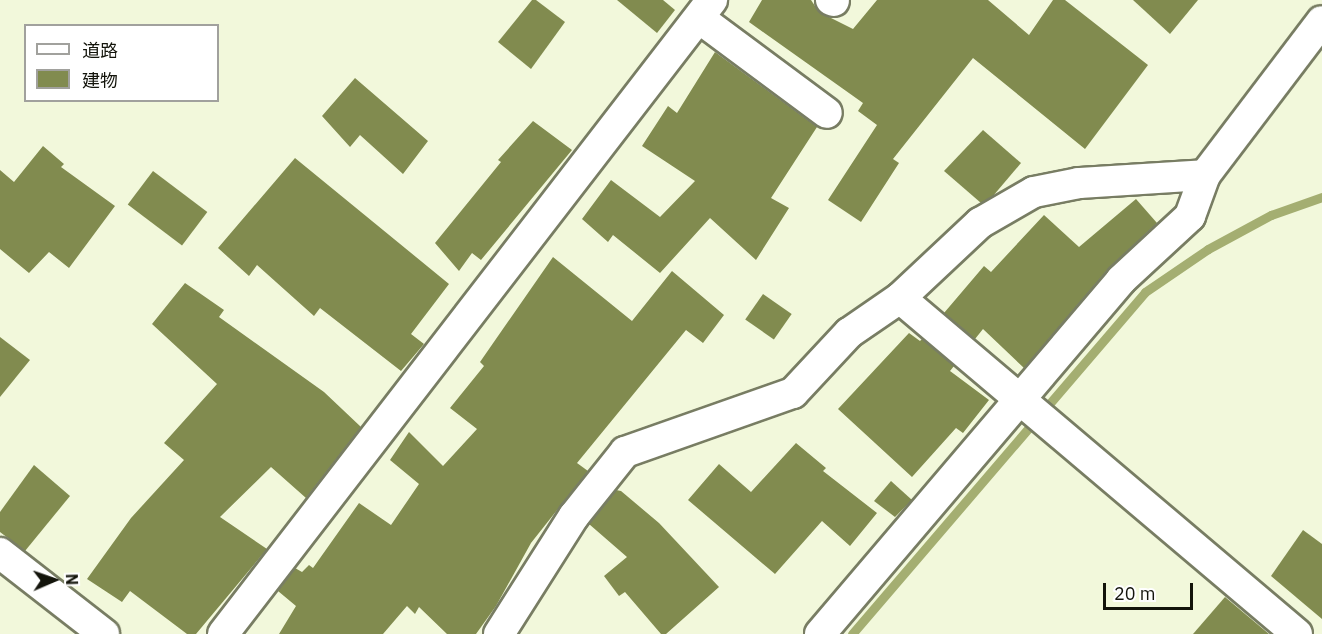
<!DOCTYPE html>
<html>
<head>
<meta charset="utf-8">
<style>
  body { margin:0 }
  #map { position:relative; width:1322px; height:634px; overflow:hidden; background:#f2f8db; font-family:"IBM Plex Sans","Noto Sans JP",sans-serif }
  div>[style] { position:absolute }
  .stream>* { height:9px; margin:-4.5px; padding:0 4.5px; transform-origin:4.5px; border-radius:4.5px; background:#a4ae71 }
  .building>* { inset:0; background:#818b4f; transform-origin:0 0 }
  .roads { filter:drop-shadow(2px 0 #787d63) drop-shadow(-2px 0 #787d63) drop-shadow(0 2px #787d63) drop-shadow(0 -2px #787d63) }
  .minor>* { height:30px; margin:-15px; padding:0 15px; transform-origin:15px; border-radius:15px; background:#fff }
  span { translate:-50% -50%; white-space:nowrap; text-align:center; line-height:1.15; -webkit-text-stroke:5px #fff; paint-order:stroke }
  .legend { position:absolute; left:24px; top:24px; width:195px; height:78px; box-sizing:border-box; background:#fff; border:2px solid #a1a19d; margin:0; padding:8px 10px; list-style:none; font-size:18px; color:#13140b }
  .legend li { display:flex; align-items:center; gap:12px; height:30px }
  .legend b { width:30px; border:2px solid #a1a19d }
  .north { position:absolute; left:24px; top:550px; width:60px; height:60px; -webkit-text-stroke:4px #fff; paint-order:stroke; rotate:88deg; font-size:16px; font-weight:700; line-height:24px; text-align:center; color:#13140b }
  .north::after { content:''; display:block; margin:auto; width:21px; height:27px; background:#13140b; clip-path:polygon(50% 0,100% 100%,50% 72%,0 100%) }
  .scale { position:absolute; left:1103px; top:583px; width:90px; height:27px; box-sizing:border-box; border:3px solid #13140b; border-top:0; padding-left:8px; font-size:18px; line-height:21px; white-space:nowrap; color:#13140b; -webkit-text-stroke:4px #fff; paint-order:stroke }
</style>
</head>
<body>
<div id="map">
  <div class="stream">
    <div style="left:852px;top:634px;width:450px;rotate:-49.4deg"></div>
    <div style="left:1145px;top:292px;width:76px;rotate:-34.3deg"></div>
    <div style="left:1208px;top:249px;width:72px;rotate:-28.4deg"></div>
    <div style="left:1271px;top:215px;width:54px;rotate:-19.4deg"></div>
  </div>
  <div class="building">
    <div style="clip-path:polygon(532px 0,536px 0,565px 22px,531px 69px,498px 42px)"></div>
    <div style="clip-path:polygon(617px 0,663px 0,675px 10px,657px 33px)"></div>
    <div style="clip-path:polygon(762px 0,811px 0,819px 12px,853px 29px,877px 0,988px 0,1029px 35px,1053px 0,1065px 0,1148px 65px,1085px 149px,973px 58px,893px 159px,899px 163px,861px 222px,828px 200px,877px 125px,858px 111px,863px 103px,749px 22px)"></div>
    <div style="clip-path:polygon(1133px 0,1198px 0,1170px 34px)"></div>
    <div style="clip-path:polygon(715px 52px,817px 127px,771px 198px,789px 208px,756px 260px,710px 218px,660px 273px,613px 235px,608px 242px,582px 219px,611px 180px,660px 217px,695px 181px,642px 146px,668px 106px,677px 113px)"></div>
    <div style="clip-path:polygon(355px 78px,428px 141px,403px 174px,360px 135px,350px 147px,322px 116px)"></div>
    <div style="clip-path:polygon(533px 121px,572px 150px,481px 260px,472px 253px,459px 271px,435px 243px,501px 162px,498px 160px)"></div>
    <div style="clip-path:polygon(983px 130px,1021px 163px,993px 196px,981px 203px,944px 171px)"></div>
    <div style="clip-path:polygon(43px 146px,64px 164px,61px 167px,115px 206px,69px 268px,49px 252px,29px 273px,0 249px,0 170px,14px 182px)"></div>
    <div style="clip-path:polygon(295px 158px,449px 284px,411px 334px,424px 344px,401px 371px,320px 308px,314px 316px,257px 265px,249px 276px,218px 248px)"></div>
    <div style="left:153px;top:171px;width:68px;height:42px;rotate:37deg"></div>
    <div style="clip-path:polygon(1136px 199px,1157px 223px,1108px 269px,1024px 368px,983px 329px,975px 339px,944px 313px,984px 266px,991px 272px,1044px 215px,1079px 247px)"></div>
    <div style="clip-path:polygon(553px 257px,632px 321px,672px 271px,724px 315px,703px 343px,686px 330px,577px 463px,588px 471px,531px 543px,496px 606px,476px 634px,447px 634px,419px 607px,415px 614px,407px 606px,383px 634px,279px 634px,296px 606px,278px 591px,295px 568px,302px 572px,309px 565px,313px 568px,359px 503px,391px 525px,419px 484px,390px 460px,409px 432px,443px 466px,477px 429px,450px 408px,484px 366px,480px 362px)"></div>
    <div style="clip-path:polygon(185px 283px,224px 310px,219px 317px,324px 392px,361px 427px,306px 498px,271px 467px,220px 517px,267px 549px,196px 634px,187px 634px,130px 591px,122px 602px,87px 579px,131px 518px,184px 460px,164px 443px,217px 384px,152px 324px)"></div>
    <div style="left:763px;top:294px;width:35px;height:31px;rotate:35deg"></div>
    <div style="clip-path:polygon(909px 333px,920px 341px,922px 339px,954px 366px,950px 371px,989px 400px,963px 433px,956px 428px,912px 477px,838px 409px)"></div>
    <div style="clip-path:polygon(0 337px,30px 360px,0 397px)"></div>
    <div style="clip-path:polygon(796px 443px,826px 468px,823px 471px,877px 513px,850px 546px,822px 521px,775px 574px,688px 500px,719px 464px,751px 492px)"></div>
    <div style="clip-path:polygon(34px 465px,70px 496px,25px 551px,0 532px,0 512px)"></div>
    <div style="clip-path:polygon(891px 481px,912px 500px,895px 517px,874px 501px)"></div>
    <div style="clip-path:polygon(616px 490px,621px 491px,659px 523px,719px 587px,666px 634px,661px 634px,625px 592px,619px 596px,604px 576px,627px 557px,589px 524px)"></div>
    <div style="clip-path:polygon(1303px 530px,1322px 544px,1322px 619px,1271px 576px)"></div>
    <div style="clip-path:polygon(1225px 597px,1269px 634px,1193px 634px)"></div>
  </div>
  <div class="roads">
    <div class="minor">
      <div style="left:831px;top:0;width:3px;rotate:18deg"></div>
      <div style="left:699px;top:18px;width:159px;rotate:36.6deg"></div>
      <div style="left:900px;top:298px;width:110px;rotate:-43.2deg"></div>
      <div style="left:980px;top:223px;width:62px;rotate:-29.9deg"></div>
      <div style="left:1034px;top:192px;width:46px;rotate:-11.3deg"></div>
      <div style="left:1079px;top:183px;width:126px;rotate:-3.6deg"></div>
      <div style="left:1205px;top:175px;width:193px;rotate:-52.8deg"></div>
      <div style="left:0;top:553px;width:132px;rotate:37.9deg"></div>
      <div style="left:223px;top:634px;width:801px;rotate:-52.36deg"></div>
      <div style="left:499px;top:634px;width:140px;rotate:-57.6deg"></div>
      <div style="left:574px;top:516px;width:82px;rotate:-51.4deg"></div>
      <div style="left:625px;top:452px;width:178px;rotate:-19.4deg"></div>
      <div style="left:793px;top:393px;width:82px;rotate:-47deg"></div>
      <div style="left:849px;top:333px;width:62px;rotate:-34.5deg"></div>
      <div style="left:900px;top:298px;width:520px;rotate:40.24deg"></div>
      <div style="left:820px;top:634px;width:465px;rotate:-49.6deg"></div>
      <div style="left:1121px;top:280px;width:94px;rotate:-42.8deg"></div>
      <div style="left:1190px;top:216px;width:44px;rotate:-69.9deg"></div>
    </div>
  </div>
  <ul class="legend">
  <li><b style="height:8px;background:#fff"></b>道路</li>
  <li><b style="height:16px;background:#818b4f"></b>建物</li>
  </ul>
  <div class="north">N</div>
  <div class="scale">20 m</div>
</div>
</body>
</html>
